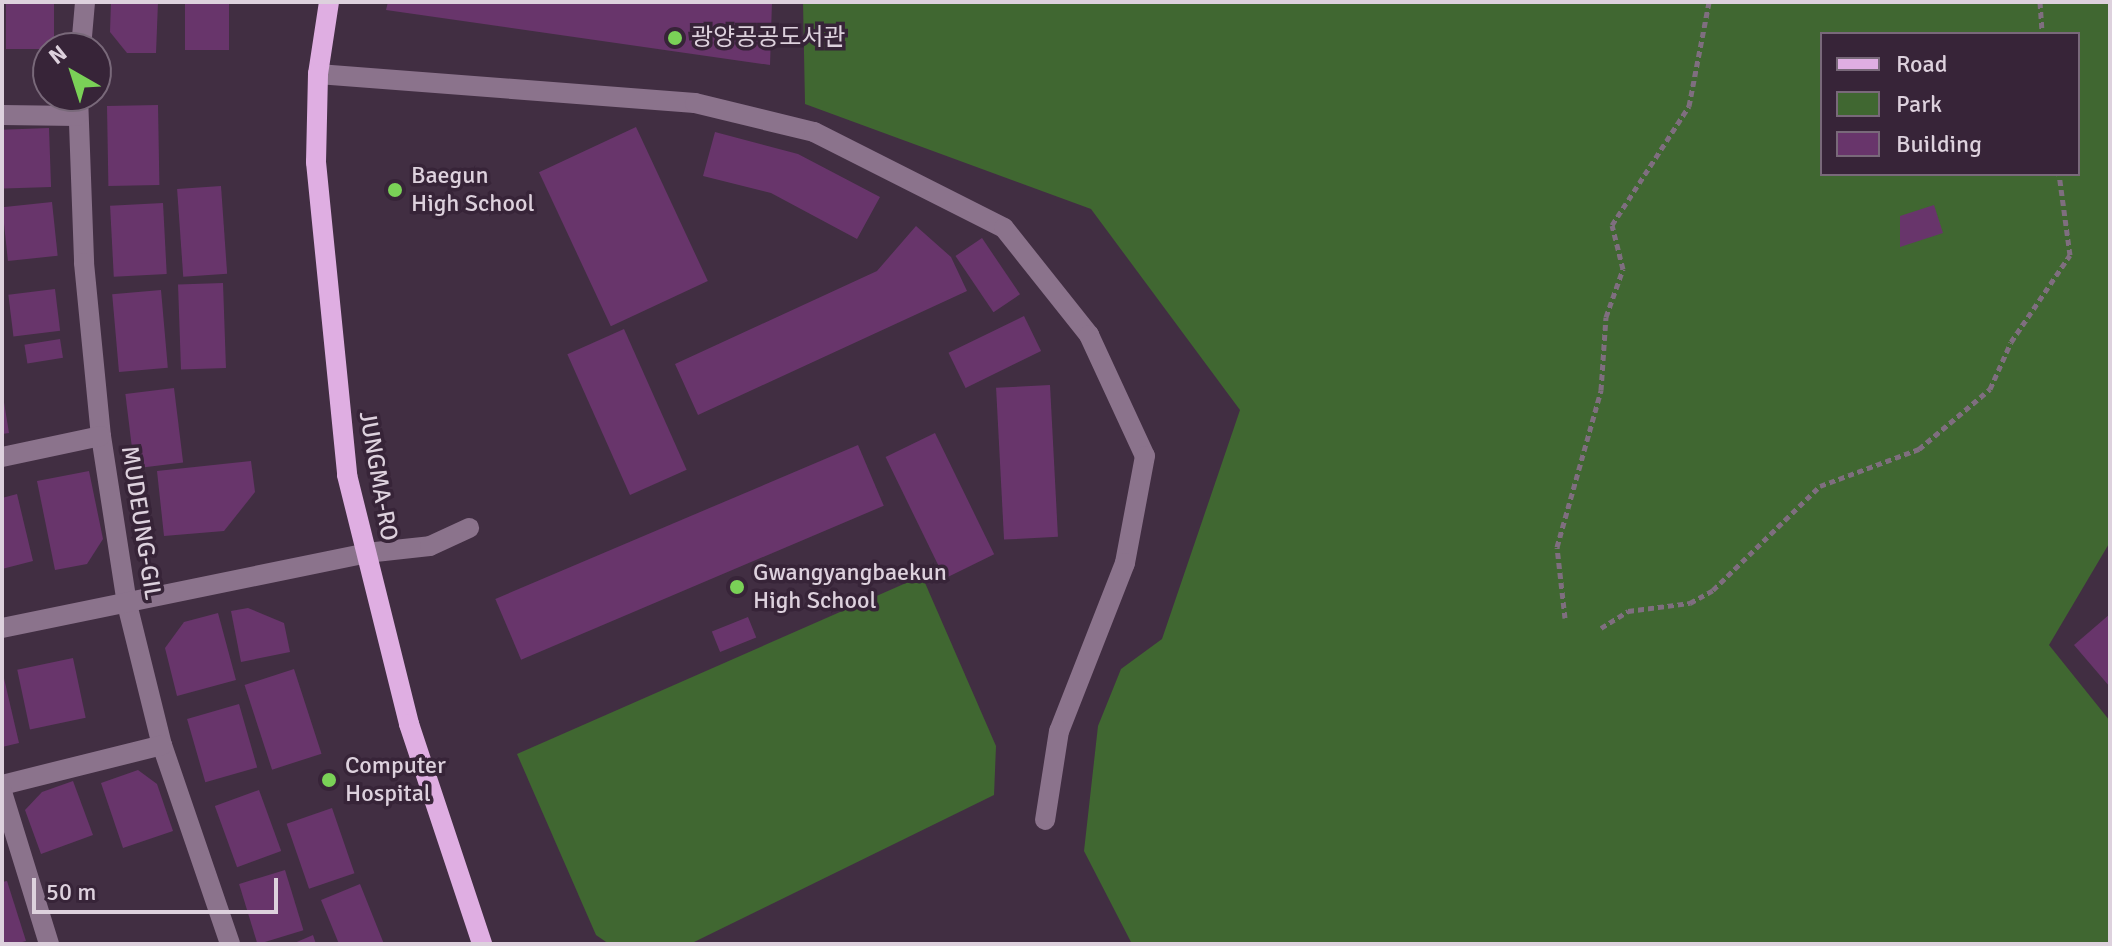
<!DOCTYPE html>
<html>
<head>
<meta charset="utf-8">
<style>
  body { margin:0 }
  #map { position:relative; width:2112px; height:946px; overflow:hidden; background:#412e42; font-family:Signika,"Noto Sans KR",sans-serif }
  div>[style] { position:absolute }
  .green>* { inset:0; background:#406731 }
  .building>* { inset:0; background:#68356b; transform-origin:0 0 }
  .path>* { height:5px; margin-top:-2.5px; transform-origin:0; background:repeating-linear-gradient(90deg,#7f6e7f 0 6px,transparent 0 10px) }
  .minor>* { height:20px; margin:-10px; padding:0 10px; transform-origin:10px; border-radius:10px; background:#8b738c }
  .major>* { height:20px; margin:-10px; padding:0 10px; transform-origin:10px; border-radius:10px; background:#dfaee2 }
  .dots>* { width:22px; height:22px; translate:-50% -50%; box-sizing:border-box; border:4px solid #372438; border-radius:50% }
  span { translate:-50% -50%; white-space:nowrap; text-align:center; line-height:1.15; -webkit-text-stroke:7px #372438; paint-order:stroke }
  .poi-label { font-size:24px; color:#ddd1dd }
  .left { translate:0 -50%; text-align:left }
  .street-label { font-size:24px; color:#ddd1dd }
  .frame { position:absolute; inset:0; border:4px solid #ddd1dd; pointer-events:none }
  .legend { position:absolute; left:1820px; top:32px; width:260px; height:144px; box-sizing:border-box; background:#372438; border:2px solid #79697a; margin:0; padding:10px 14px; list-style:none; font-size:24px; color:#ddd1dd }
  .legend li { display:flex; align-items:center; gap:16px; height:40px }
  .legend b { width:40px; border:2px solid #79697a }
  .north { position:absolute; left:32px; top:32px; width:80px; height:80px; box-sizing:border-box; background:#372438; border:2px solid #79697a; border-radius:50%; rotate:321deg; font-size:22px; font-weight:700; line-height:32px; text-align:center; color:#ddd1dd }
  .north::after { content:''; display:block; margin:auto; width:28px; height:36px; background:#7ad157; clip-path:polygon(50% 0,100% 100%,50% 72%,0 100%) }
  .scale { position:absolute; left:32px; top:878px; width:246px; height:36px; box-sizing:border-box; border:4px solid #ddd1dd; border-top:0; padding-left:10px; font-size:24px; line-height:28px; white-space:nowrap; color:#ddd1dd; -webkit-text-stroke:6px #372438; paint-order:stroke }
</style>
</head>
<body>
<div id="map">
  <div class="green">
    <div style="clip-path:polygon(evenodd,803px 2px,2110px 2px,2110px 542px,2049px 645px,2110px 721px,2110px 944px,1132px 944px,1084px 851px,1098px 726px,1121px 669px,1162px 639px,1240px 410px,1091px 209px,805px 104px,803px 2px,1822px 34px,2078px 34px,2078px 174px,1822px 174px,1822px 34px)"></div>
    <div style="clip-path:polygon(922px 576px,996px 746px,994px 795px,690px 944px,609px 944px,596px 935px,517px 754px)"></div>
  </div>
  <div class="building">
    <div style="left:6px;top:2px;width:48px;height:47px"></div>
    <div style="clip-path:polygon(111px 2px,158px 2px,156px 53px,127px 53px,110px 32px)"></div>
    <div style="left:185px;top:2px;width:44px;height:48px"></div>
    <div style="clip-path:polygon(388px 2px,772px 2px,770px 65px,386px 10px)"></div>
    <div style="left:158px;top:105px;width:80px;height:51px;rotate:89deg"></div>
    <div style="left:636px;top:127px;width:170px;height:107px;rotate:65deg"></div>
    <div style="left:49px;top:128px;width:59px;height:47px;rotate:88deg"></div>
    <div style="clip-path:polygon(715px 132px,798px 154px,880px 197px,857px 239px,771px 193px,703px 176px)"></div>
    <div style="left:221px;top:186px;width:88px;height:44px;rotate:86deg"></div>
    <div style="left:52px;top:202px;width:54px;height:50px;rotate:84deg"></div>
    <div style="left:163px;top:203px;width:71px;height:53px;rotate:87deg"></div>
    <div style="clip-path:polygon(1934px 205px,1943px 233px,1900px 247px,1900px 216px)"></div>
    <div style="clip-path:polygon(916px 226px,951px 257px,967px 291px,698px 415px,675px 364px,877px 271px)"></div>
    <div style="left:982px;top:238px;width:68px;height:32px;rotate:56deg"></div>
    <div style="left:223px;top:283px;width:85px;height:45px;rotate:88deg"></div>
    <div style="left:55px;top:289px;width:42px;height:47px;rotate:83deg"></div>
    <div style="left:161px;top:290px;width:78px;height:49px;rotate:85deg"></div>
    <div style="left:1024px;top:316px;width:39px;height:84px;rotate:64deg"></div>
    <div style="left:624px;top:329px;width:154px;height:62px;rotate:66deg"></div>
    <div style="left:60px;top:339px;width:19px;height:36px;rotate:81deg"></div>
    <div style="left:1050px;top:385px;width:152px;height:54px;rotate:87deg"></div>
    <div style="left:174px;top:388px;width:75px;height:49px;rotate:83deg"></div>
    <div style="clip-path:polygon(2px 390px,9px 433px,2px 434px)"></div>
    <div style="left:935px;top:433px;width:135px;height:55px;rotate:64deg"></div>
    <div style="left:858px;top:445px;width:66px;height:394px;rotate:67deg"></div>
    <div style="clip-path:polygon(251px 461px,255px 492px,224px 531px,164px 536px,157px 471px)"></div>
    <div style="clip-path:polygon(89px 471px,103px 539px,87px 564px,55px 570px,37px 481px)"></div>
    <div style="clip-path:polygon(17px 494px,33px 561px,2px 569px,2px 498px)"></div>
    <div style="clip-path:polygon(248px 608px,284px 623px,290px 652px,241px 662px,231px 611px)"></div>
    <div style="clip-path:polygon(218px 613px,236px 680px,177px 696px,165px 648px,184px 622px)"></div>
    <div style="clip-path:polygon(2110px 614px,2110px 687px,2074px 645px)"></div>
    <div style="left:748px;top:617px;width:22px;height:39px;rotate:68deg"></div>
    <div style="left:73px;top:658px;width:61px;height:57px;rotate:78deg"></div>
    <div style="left:294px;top:669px;width:89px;height:52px;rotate:72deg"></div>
    <div style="clip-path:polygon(3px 674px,19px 743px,2px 747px,2px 675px)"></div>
    <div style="left:239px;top:704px;width:66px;height:54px;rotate:74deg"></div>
    <div style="clip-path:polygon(138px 770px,157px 784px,173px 831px,123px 848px,101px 783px)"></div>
    <div style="clip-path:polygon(73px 781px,93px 835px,41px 854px,25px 810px,42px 792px)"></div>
    <div style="left:259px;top:790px;width:65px;height:47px;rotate:70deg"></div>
    <div style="left:332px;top:808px;width:69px;height:48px;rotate:71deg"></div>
    <div style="left:285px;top:870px;width:63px;height:48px;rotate:73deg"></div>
    <div style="clip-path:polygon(7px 881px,26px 941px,15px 944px,2px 944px,2px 882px)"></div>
    <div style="clip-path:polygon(360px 884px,384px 944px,339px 944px,321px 900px)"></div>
    <div style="clip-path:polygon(313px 935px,316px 944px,292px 944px)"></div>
  </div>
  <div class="path">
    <div style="left:2040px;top:2px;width:32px;rotate:86deg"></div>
    <div style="left:1565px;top:618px;width:71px;rotate:-96.4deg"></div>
    <div style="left:1557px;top:547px;width:163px;rotate:-74.3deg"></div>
    <div style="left:1601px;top:390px;width:73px;rotate:-86.1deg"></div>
    <div style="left:1606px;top:317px;width:51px;rotate:-70.5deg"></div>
    <div style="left:1623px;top:269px;width:45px;rotate:-104deg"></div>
    <div style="left:1612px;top:225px;width:142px;rotate:-57.1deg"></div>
    <div style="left:1689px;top:106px;width:106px;rotate:-79.1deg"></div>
    <div style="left:1601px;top:628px;width:32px;rotate:-32deg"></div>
    <div style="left:1628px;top:611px;width:63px;rotate:-7.4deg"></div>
    <div style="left:1690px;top:603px;width:26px;rotate:-29deg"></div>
    <div style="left:1713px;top:590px;width:149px;rotate:-44.2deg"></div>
    <div style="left:1820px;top:486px;width:106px;rotate:-20.5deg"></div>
    <div style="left:1919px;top:449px;width:93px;rotate:-40.2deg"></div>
    <div style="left:1990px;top:389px;width:51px;rotate:-65.9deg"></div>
    <div style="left:2011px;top:342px;width:105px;rotate:-55.9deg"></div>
    <div style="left:2070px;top:255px;width:82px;rotate:-97.7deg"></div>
  </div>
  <div class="minor">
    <div style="left:81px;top:48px;width:46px;rotate:-85deg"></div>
    <div style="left:318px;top:74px;width:378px;rotate:4.4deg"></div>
    <div style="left:695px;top:103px;width:122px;rotate:13.7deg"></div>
    <div style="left:814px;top:132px;width:213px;rotate:26.8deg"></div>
    <div style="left:1004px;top:228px;width:137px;rotate:51.5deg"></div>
    <div style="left:1089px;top:335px;width:133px;rotate:65.2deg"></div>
    <div style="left:1145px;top:456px;width:109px;rotate:100.6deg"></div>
    <div style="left:1125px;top:563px;width:180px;rotate:111.4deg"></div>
    <div style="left:1059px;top:731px;width:90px;rotate:98.9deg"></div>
    <div style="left:78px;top:96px;width:167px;rotate:87.9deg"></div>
    <div style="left:84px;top:263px;width:174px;rotate:84.4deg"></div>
    <div style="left:101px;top:436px;width:170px;rotate:81.2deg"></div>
    <div style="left:127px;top:604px;width:145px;rotate:76.1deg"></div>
    <div style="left:162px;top:745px;width:210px;rotate:71.1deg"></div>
    <div style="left:2px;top:115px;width:75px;rotate:0.8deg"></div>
    <div style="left:2px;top:457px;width:101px;rotate:-12deg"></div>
    <div style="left:2px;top:628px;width:372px;rotate:-11.6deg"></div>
    <div style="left:366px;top:553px;width:64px;rotate:-6.2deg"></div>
    <div style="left:430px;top:546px;width:43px;rotate:-24.8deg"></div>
    <div style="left:2px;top:785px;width:165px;rotate:-14deg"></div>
    <div style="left:2px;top:792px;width:159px;rotate:72.8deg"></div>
  </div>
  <div class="major">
    <div style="left:329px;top:2px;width:73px;rotate:98.7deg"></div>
    <div style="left:318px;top:74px;width:88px;rotate:91.3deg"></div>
    <div style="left:316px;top:162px;width:315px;rotate:84.3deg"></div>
    <div style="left:347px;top:475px;width:257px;rotate:76deg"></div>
    <div style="left:409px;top:724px;width:232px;rotate:71.6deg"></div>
  </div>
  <div class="dots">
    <div style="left:675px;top:38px;background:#7ad157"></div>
    <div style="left:395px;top:190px;background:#7ad157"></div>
    <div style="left:737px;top:587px;background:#7ad157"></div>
    <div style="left:329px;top:780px;background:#7ad157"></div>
  </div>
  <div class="poi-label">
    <span class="left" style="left:691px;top:38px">광양공공도서관</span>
    <span class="left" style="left:411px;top:190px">Baegun<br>High School</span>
    <span class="left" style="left:753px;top:587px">Gwangyangbaekun<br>High School</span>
    <span class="left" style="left:345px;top:780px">Computer<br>Hospital</span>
  </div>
  <div class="street-label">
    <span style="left:378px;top:476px;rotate:80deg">JUNGMA-RO</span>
    <span style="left:141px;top:523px;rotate:81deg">MUDEUNG-GIL</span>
  </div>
  <div class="frame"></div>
  <ul class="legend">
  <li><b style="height:10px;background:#dfaee2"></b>Road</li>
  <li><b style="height:22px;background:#406731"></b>Park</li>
  <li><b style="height:22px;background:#68356b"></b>Building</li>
  </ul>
  <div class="north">N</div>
  <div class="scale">50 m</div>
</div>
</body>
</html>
